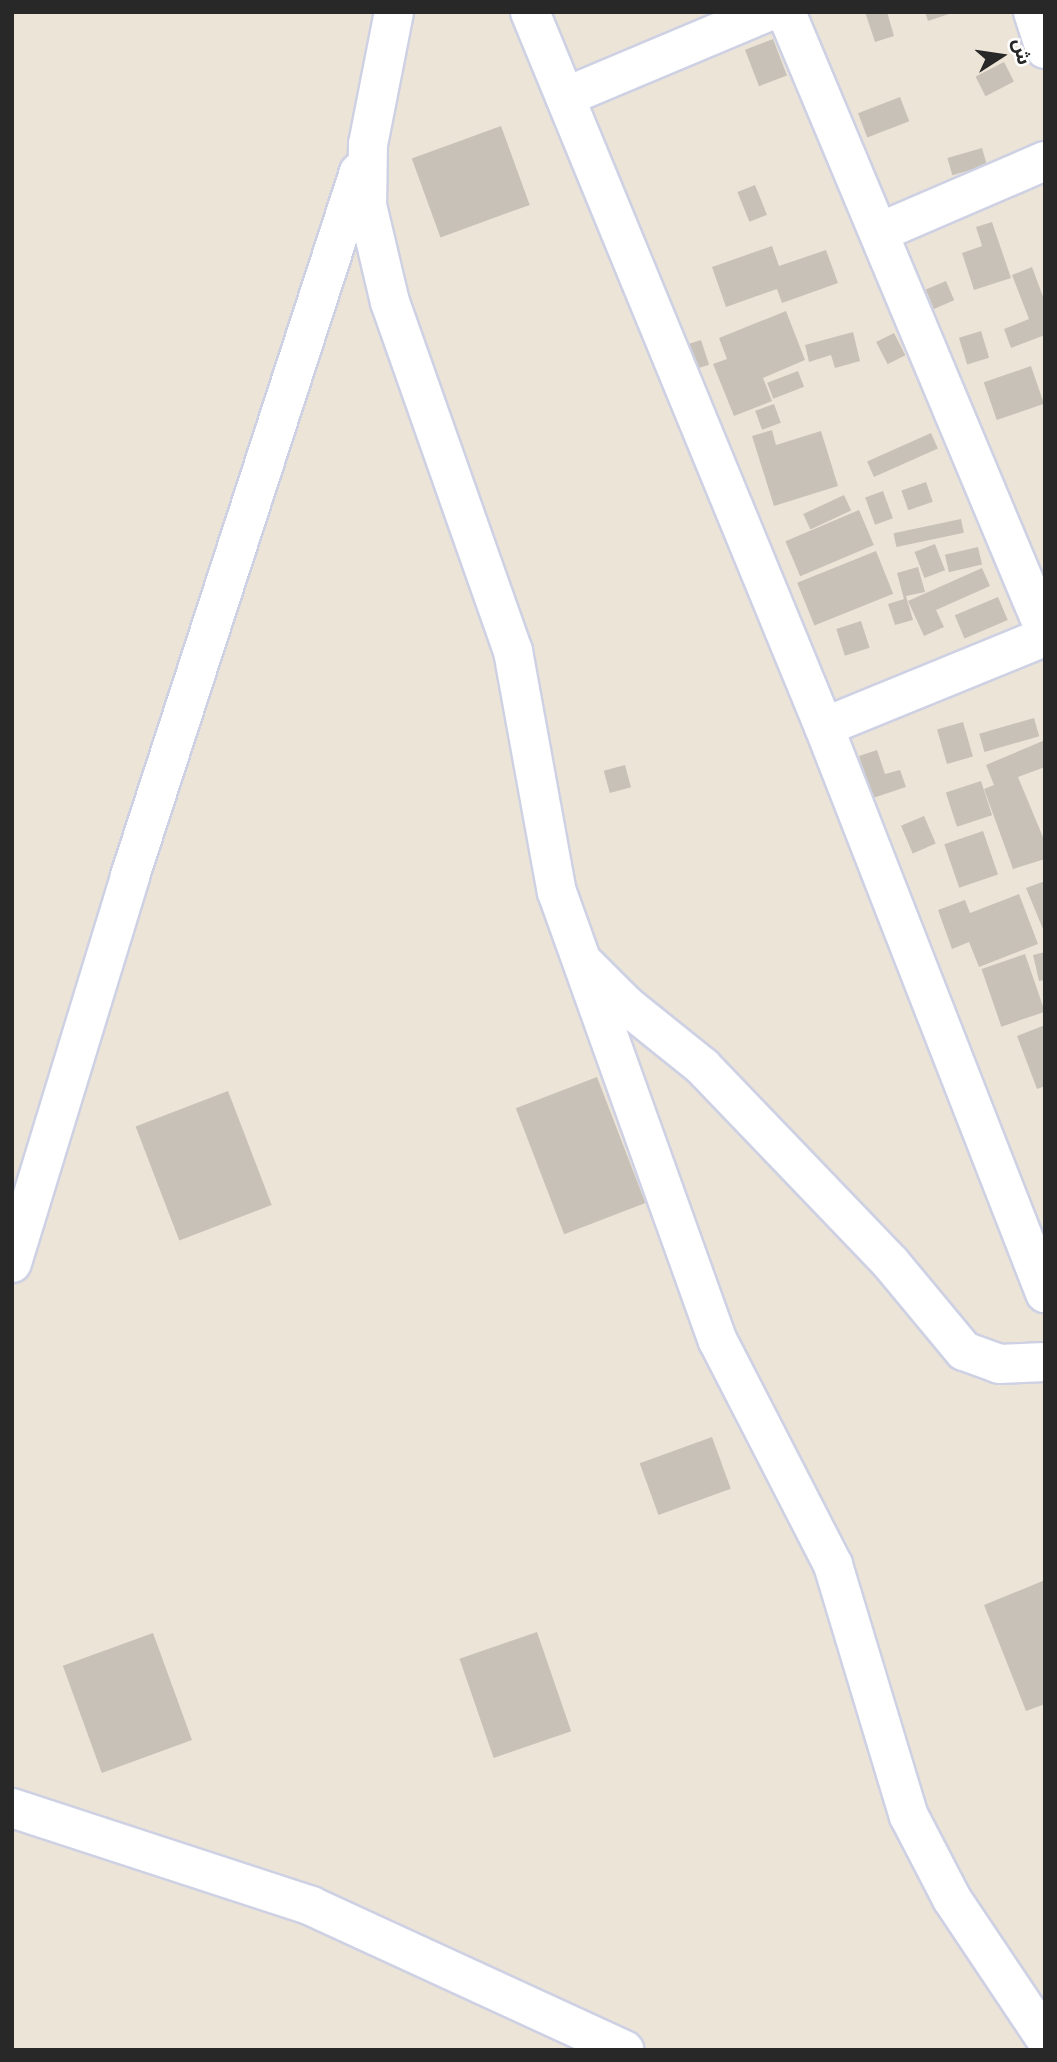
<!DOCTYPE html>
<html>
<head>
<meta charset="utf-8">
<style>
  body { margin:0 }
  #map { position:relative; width:1057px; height:2062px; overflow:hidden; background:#ede4d8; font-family:Montserrat,"Noto Sans Arabic",sans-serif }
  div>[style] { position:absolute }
  .building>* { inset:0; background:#c7c1b8; transform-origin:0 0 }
  .roads { filter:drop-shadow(2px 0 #ced1e3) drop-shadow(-2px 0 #ced1e3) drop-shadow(0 2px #ced1e3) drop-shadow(0 -2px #ced1e3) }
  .minor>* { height:38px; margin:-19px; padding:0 19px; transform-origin:19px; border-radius:19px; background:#fff }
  span { translate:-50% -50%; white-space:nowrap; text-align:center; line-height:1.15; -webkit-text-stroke:6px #fff; paint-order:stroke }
  .frame { position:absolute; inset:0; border:14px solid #282828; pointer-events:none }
  .north { position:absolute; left:966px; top:21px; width:70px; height:70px; -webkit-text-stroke:5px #fff; paint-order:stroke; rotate:78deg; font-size:19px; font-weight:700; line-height:28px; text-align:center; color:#282828 }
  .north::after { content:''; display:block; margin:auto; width:24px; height:32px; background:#282828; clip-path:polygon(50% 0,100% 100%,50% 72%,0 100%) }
</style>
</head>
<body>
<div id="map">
  <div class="building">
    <div style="clip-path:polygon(865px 12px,887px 12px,894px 36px,875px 42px)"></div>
    <div style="clip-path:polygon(925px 12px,952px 12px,952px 13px,928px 21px)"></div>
    <div style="left:773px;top:39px;width:39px;height:30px;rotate:69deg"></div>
    <div style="left:1004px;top:62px;width:22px;height:32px;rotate:63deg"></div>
    <div style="left:900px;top:97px;width:26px;height:45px;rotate:69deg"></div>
    <div style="left:501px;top:126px;width:84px;height:95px;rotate:70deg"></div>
    <div style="left:982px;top:148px;width:18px;height:36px;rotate:74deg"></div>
    <div style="left:755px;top:185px;width:32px;height:19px;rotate:68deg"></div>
    <div style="clip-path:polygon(992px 222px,1011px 278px,974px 290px,962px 253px,982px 246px,976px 227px)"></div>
    <div style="clip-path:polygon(772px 246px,779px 266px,826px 250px,838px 283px,782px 303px,777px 289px,726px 307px,712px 267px)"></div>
    <div style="clip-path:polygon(1032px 267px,1045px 302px,1045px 335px,1011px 348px,1004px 329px,1029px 319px,1012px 275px)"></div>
    <div style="left:946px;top:281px;width:21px;height:22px;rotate:67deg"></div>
    <div style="clip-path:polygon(786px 311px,805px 360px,763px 378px,772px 401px,734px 416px,713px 364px,727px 359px,719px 338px)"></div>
    <div style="left:981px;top:331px;width:28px;height:23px;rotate:73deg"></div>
    <div style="clip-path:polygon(853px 332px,860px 361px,835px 368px,831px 355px,809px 362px,805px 345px)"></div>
    <div style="left:894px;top:333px;width:25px;height:20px;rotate:63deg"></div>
    <div style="left:701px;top:340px;width:26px;height:23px;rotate:72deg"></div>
    <div style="left:1031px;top:366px;width:40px;height:50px;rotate:71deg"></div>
    <div style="left:798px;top:371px;width:17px;height:33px;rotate:69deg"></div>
    <div style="left:774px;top:404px;width:20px;height:20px;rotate:70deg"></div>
    <div style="clip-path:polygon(772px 430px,776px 445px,821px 431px,838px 486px,774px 506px,752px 436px)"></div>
    <div style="left:931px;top:433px;width:17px;height:70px;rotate:66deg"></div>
    <div style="left:926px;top:482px;width:21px;height:26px;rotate:71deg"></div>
    <div style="left:883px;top:491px;width:29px;height:19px;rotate:70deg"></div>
    <div style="left:844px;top:495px;width:17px;height:45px;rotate:65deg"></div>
    <div style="left:859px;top:510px;width:38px;height:80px;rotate:67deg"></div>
    <div style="left:961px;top:519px;width:14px;height:69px;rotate:78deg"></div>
    <div style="left:935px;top:544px;width:28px;height:22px;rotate:69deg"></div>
    <div style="left:978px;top:547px;width:18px;height:34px;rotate:77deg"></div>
    <div style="left:876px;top:551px;width:46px;height:85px;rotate:68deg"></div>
    <div style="clip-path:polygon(918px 567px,925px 592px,906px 596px,913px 620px,895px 625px,888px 604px,904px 599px,897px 573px)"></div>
    <div style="clip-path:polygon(982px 568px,990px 586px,936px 610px,944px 627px,924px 636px,908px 601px)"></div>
    <div style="left:998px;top:597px;width:25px;height:47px;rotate:67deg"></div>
    <div style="left:861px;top:621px;width:28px;height:26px;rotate:72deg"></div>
    <div style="left:1034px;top:718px;width:19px;height:57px;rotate:74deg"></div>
    <div style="left:963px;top:722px;width:36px;height:27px;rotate:74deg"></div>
    <div style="clip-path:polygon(1045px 740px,1045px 767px,1018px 777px,1045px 842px,1045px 859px,1013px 869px,984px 789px,994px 785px,986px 765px)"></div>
    <div style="clip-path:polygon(877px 750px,885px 774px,900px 770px,906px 787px,873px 798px,859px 756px)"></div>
    <div style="left:625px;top:765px;width:23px;height:22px;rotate:75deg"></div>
    <div style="left:981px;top:781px;width:36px;height:37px;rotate:72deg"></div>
    <div style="left:924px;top:816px;width:30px;height:25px;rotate:67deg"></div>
    <div style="left:983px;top:831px;width:46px;height:41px;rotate:71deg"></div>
    <div style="clip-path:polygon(1045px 881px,1045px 934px,1026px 888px)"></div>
    <div style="clip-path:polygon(1019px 894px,1038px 944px,979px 967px,969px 942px,952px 949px,938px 910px,965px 900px,970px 913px)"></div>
    <div style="clip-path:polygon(1045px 952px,1045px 980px,1039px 981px,1033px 955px)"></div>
    <div style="left:1025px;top:954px;width:61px;height:46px;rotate:71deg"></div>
    <div style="clip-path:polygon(1045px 1025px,1045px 1086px,1037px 1089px,1017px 1036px)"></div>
    <div style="left:597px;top:1077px;width:135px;height:87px;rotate:69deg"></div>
    <div style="left:228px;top:1091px;width:122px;height:99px;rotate:69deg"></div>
    <div style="left:712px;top:1437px;width:55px;height:77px;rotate:70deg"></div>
    <div style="clip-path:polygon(1045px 1580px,1045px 1704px,1026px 1711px,984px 1605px)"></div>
    <div style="left:537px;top:1632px;width:105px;height:82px;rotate:71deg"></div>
    <div style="left:153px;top:1633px;width:114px;height:96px;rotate:70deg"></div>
  </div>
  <div class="roads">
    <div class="minor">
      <div style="left:394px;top:12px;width:135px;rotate:101.1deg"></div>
      <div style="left:368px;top:144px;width:61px;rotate:90.9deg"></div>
      <div style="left:367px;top:205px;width:100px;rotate:76.7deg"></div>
      <div style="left:390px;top:302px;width:370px;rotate:70.6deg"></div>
      <div style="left:513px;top:651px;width:245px;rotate:79.7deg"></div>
      <div style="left:557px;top:892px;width:477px;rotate:70.3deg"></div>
      <div style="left:718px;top:1341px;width:252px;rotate:62.8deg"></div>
      <div style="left:833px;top:1565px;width:262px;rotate:73.2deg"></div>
      <div style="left:909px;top:1816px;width:93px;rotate:62.6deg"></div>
      <div style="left:952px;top:1899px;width:167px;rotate:56.2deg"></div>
      <div style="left:530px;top:12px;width:773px;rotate:67.65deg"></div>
      <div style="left:824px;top:727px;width:608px;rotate:68.67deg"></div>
      <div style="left:786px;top:12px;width:671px;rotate:67.29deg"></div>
      <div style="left:1033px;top:12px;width:39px;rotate:72deg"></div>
      <div style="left:565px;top:97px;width:219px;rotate:-22.8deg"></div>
      <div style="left:880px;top:232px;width:180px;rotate:-23.3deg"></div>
      <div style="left:824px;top:727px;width:239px;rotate:-22.2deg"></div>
      <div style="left:586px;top:965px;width:57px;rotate:45deg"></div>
      <div style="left:626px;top:1005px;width:99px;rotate:38.8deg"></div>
      <div style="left:703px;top:1067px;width:270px;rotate:46.2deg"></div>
      <div style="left:890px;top:1262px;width:116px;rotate:50.3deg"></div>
      <div style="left:964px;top:1351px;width:37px;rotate:20deg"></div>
      <div style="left:999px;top:1364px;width:46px;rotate:-2.5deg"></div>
      <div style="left:12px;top:1263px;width:405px;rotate:-73deg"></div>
      <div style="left:130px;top:876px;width:740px;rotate:-71.98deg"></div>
      <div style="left:12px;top:1808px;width:315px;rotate:18.1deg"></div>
      <div style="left:311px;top:1906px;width:345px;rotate:24.7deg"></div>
    </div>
  </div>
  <div class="frame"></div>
  <div class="north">ش</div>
</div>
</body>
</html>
